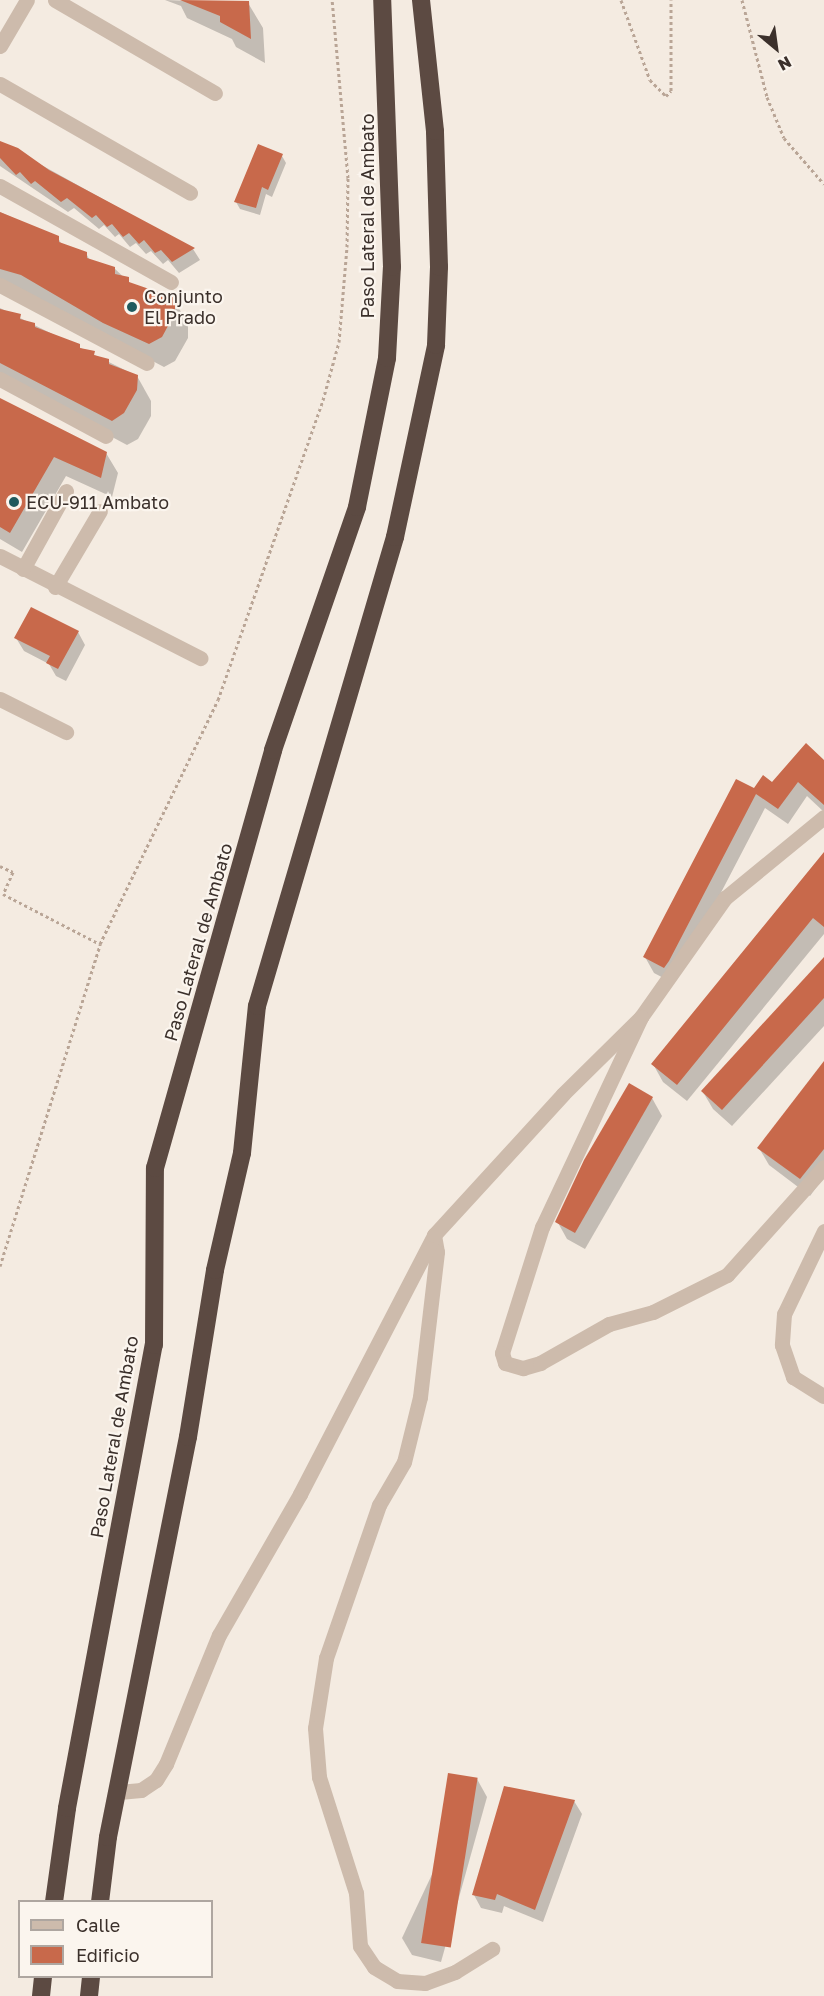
<!DOCTYPE html>
<html>
<head>
<meta charset="utf-8">
<style>
  body { margin:0 }
  #map { position:relative; width:824px; height:1996px; overflow:hidden; background:#f4ebe1; font-family:"Golos Text",sans-serif }
  div>[style] { position:absolute }
  .shadow>* { inset:0; background:#0003 }
  .building>* { inset:0; background:#c8694b; transform-origin:0 0 }
  .path>* { height:3px; margin-top:-1.5px; transform-origin:0; background:repeating-linear-gradient(90deg,#b9a596 0 3px,transparent 0 6px) }
  .minor>* { height:15px; margin:-7.5px; padding:0 7.5px; transform-origin:7.5px; border-radius:7.5px; background:#cdbbac }
  .highway>* { height:18px; margin:-9px; padding:0 9px; transform-origin:9px; border-radius:9px; background:#5c4a42 }
  .dots>* { width:16px; height:16px; translate:-50% -50%; box-sizing:border-box; border:3px solid #fbf5ee; border-radius:50% }
  span { translate:-50% -50%; white-space:nowrap; text-align:center; line-height:1.15; -webkit-text-stroke:4.5px #fbf5ee; paint-order:stroke }
  .street-label { font-size:18px; color:#3b302b }
  .poi-label { font-size:18px; color:#3b302b }
  .left { translate:0 -50%; text-align:left }
  .legend { position:absolute; left:18px; top:1900px; width:195px; height:78px; box-sizing:border-box; background:#fbf5ee; border:2px solid #aea6a0; margin:0; padding:8px 10px; list-style:none; font-size:18px; color:#3b302b }
  .legend li { display:flex; align-items:center; gap:12px; height:30px }
  .legend b { width:30px; border:2px solid #aea6a0 }
  .north { position:absolute; left:746px; top:18px; width:60px; height:60px; -webkit-text-stroke:4px #fbf5ee; paint-order:stroke; rotate:151deg; font-size:16px; font-weight:700; line-height:24px; text-align:center; color:#3b302b }
  .north::after { content:''; display:block; margin:auto; width:21px; height:27px; background:#3b302b; clip-path:polygon(50% 0,100% 100%,50% 72%,0 100%) }
</style>
</head>
<body>
<div id="map">
  <div class="shadow">
    <div style="clip-path:polygon(165px 0,248px 3px,263px 28px,265px 63px,236px 47px,232px 39px,187px 18px,181px 6px)"></div>
    <div style="clip-path:polygon(0 142px,193px 249px,200px 260px,179px 273px,168px 260px,163px 264px,151px 251px,146px 254px,136px 243px,130px 247px,119px 234px,115px 237px,104px 225px,99px 229px,74px 208px,68px 212px,0 166px)"></div>
    <div style="clip-path:polygon(282px 156px,286px 163px,272px 197px,266px 194px,260px 215px,240px 209px,236px 202px)"></div>
    <div style="clip-path:polygon(0 212px,58px 238px,62px 245px,86px 253px,90px 261px,114px 268px,131px 284px,174px 300px,188px 324px,188px 338px,175px 361px,164px 367px,0 281px)"></div>
    <div style="clip-path:polygon(0 308px,137px 376px,151px 401px,151px 416px,138px 439px,127px 445px,0 377px)"></div>
    <div style="clip-path:polygon(0 399px,106px 453px,118px 473px,112px 497px,66px 476px,22px 552px,0 539px)"></div>
    <div style="clip-path:polygon(78px 632px,85px 645px,66px 681px,56px 676px,49px 664px,24px 651px,16px 638px)"></div>
    <div style="clip-path:polygon(824px 762px,824px 812px,807px 796px,788px 824px,765px 808px,677px 977px,673px 983px,654px 973px,645px 957px,754px 790px)"></div>
    <div style="clip-path:polygon(824px 855px,824px 934px,687px 1101px,663px 1082px,653px 1064px)"></div>
    <div style="clip-path:polygon(824px 959px,824px 1026px,732px 1126px,713px 1109px,703px 1092px)"></div>
    <div style="clip-path:polygon(824px 1064px,824px 1177px,810px 1196px,769px 1165px,759px 1148px)"></div>
    <div style="clip-path:polygon(652px 1098px,662px 1116px,585px 1249px,567px 1239px,557px 1221px)"></div>
    <div style="clip-path:polygon(477px 1779px,487px 1797px,441px 1962px,412px 1955px,402px 1938px)"></div>
    <div style="clip-path:polygon(574px 1801px,582px 1814px,543px 1922px,504px 1906px,502px 1913px,481px 1908px,474px 1895px)"></div>
  </div>
  <div class="building">
    <div style="clip-path:polygon(180px 0,249px 1px,251px 39px,220px 22px,220px 16px)"></div>
    <div style="clip-path:polygon(0 141px,18px 148px,49px 170px,195px 248px,172px 262px,161px 250px,155px 253px,144px 240px,139px 244px,129px 233px,123px 237px,112px 224px,107px 227px,96px 215px,92px 218px,67px 198px,61px 202px,35px 181px,31px 184px,20px 172px,16px 175px,0 158px)"></div>
    <div style="clip-path:polygon(258px 144px,283px 154px,268px 190px,262px 187px,256px 208px,234px 202px)"></div>
    <div style="clip-path:polygon(0 212px,59px 236px,59px 242px,87px 252px,87px 258px,115px 267px,115px 274px,129px 277px,129px 282px,175px 298px,175px 313px,162px 337px,149px 344px,103px 323px,21px 275px,0 269px)"></div>
    <div style="clip-path:polygon(0 309px,21px 314px,20px 319px,35px 323px,35px 327px,80px 344px,80px 348px,95px 351px,94px 355px,109px 359px,109px 364px,138px 375px,137px 390px,124px 413px,112px 421px,0 363px)"></div>
    <div style="clip-path:polygon(0 398px,107px 452px,101px 478px,54px 457px,10px 533px,0 527px)"></div>
    <div style="clip-path:polygon(31px 607px,79px 631px,58px 669px,46px 663px,50px 656px,14px 638px)"></div>
    <div style="clip-path:polygon(806px 743px,824px 760px,824px 805px,798px 782px,778px 809px,756px 794px,669px 961px,664px 968px,643px 957px,736px 779px,754px 788px,763px 775px,772px 782px)"></div>
    <div style="clip-path:polygon(824px 852px,824px 927px,813px 918px,677px 1085px,651px 1064px)"></div>
    <div style="clip-path:polygon(824px 957px,824px 998px,722px 1110px,701px 1091px)"></div>
    <div style="clip-path:polygon(824px 1061px,824px 1149px,800px 1179px,757px 1148px)"></div>
    <div style="clip-path:polygon(629px 1083px,653px 1097px,575px 1233px,555px 1222px,584px 1160px)"></div>
    <div style="left:448px;top:1773px;width:30px;height:172px;rotate:9deg"></div>
    <div style="clip-path:polygon(504px 1786px,575px 1800px,535px 1910px,497px 1894px,495px 1900px,472px 1895px)"></div>
  </div>
  <div class="path">
    <div style="left:621px;top:0;width:85px;rotate:70.1deg"></div>
    <div style="left:650px;top:80px;width:23px;rotate:45deg"></div>
    <div style="left:666px;top:96px;width:7px;rotate:-45deg"></div>
    <div style="left:671px;top:91px;width:91px;rotate:-90deg"></div>
    <div style="left:742px;top:0;width:100px;rotate:75.5deg"></div>
    <div style="left:767px;top:97px;width:44px;rotate:67.5deg"></div>
    <div style="left:784px;top:138px;width:61px;rotate:49deg"></div>
    <div style="left:0;top:866px;width:14px;rotate:25deg"></div>
    <div style="left:13px;top:872px;width:24px;rotate:114deg"></div>
    <div style="left:3px;top:894px;width:109px;rotate:27.3deg"></div>
    <div style="left:0;top:1266px;width:337px;rotate:-72.7deg"></div>
    <div style="left:100px;top:944px;width:271px;rotate:-64.2deg"></div>
    <div style="left:218px;top:700px;width:318px;rotate:-70.7deg"></div>
    <div style="left:323px;top:400px;width:60px;rotate:-74.6deg"></div>
    <div style="left:339px;top:342px;width:95px;rotate:-85.2deg"></div>
    <div style="left:347px;top:247px;width:69px;rotate:-89.2deg"></div>
    <div style="left:348px;top:178px;width:179px;rotate:-95.1deg"></div>
  </div>
  <div class="minor">
    <div style="left:55px;top:0;width:185px;rotate:30.2deg"></div>
    <div style="left:0;top:46px;width:53px;rotate:-59.6deg"></div>
    <div style="left:0;top:84px;width:219px;rotate:29.8deg"></div>
    <div style="left:0;top:186px;width:196px;rotate:29.3deg"></div>
    <div style="left:0;top:285px;width:166px;rotate:28deg"></div>
    <div style="left:0;top:379px;width:120px;rotate:28.3deg"></div>
    <div style="left:0;top:556px;width:225px;rotate:27deg"></div>
    <div style="left:23px;top:569px;width:89px;rotate:-61.1deg"></div>
    <div style="left:55px;top:587px;width:88px;rotate:-59.4deg"></div>
    <div style="left:0;top:699px;width:74px;rotate:26.6deg"></div>
    <div style="left:641px;top:1017px;width:146px;rotate:-54.8deg"></div>
    <div style="left:725px;top:898px;width:128px;rotate:-39.3deg"></div>
    <div style="left:824px;top:1231px;width:92px;rotate:115.7deg"></div>
    <div style="left:784px;top:1314px;width:31px;rotate:94deg"></div>
    <div style="left:782px;top:1345px;width:34px;rotate:71deg"></div>
    <div style="left:793px;top:1377px;width:36px;rotate:32deg"></div>
    <div style="left:434px;top:1235px;width:17px;rotate:80deg"></div>
    <div style="left:437px;top:1252px;width:146px;rotate:96.7deg"></div>
    <div style="left:420px;top:1397px;width:67px;rotate:103.8deg"></div>
    <div style="left:404px;top:1462px;width:50px;rotate:120.2deg"></div>
    <div style="left:379px;top:1505px;width:162px;rotate:109.1deg"></div>
    <div style="left:326px;top:1658px;width:71px;rotate:98.9deg"></div>
    <div style="left:315px;top:1728px;width:49px;rotate:85.3deg"></div>
    <div style="left:319px;top:1777px;width:122px;rotate:72.3deg"></div>
    <div style="left:356px;top:1893px;width:53px;rotate:85.7deg"></div>
    <div style="left:360px;top:1946px;width:25px;rotate:56deg"></div>
    <div style="left:374px;top:1967px;width:27px;rotate:31deg"></div>
    <div style="left:397px;top:1981px;width:28px;rotate:4deg"></div>
    <div style="left:425px;top:1983px;width:32px;rotate:-20deg"></div>
    <div style="left:455px;top:1972px;width:44px;rotate:-31.9deg"></div>
    <div style="left:119px;top:1792px;width:22px;rotate:-5deg"></div>
    <div style="left:141px;top:1790px;width:18px;rotate:-34deg"></div>
    <div style="left:156px;top:1780px;width:19px;rotate:-58deg"></div>
    <div style="left:166px;top:1764px;width:139px;rotate:-67.7deg"></div>
    <div style="left:219px;top:1635px;width:163px;rotate:-60.1deg"></div>
    <div style="left:300px;top:1494px;width:292px;rotate:-62.6deg"></div>
    <div style="left:434px;top:1235px;width:191px;rotate:-47.5deg"></div>
    <div style="left:563px;top:1094px;width:110px;rotate:-44.6deg"></div>
    <div style="left:641px;top:1017px;width:232px;rotate:115.2deg"></div>
    <div style="left:542px;top:1227px;width:132px;rotate:107.6deg"></div>
    <div style="left:502px;top:1353px;width:10px;rotate:73deg"></div>
    <div style="left:505px;top:1363px;width:19px;rotate:16deg"></div>
    <div style="left:523px;top:1368px;width:18px;rotate:-16deg"></div>
    <div style="left:540px;top:1363px;width:79px;rotate:-29.5deg"></div>
    <div style="left:609px;top:1324px;width:46px;rotate:-15.3deg"></div>
    <div style="left:653px;top:1312px;width:83px;rotate:-26.6deg"></div>
    <div style="left:727px;top:1275px;width:145px;rotate:-48.1deg"></div>
  </div>
  <div class="highway">
    <div style="left:54px;top:1902px;width:95px;rotate:-82.1deg"></div>
    <div style="left:67px;top:1808px;width:471px;rotate:-79.4deg"></div>
    <div style="left:154px;top:1345px;width:177px;rotate:-89.7deg"></div>
    <div style="left:155px;top:1168px;width:434px;rotate:-74.2deg"></div>
    <div style="left:273px;top:750px;width:257px;rotate:-70.9deg"></div>
    <div style="left:357px;top:507px;width:152px;rotate:-78.6deg"></div>
    <div style="left:387px;top:358px;width:91px;rotate:-86.9deg"></div>
    <div style="left:392px;top:267px;width:267px;rotate:-92.1deg"></div>
    <div style="left:100px;top:1902px;width:65px;rotate:-83deg"></div>
    <div style="left:108px;top:1837px;width:408px;rotate:-78.7deg"></div>
    <div style="left:188px;top:1437px;width:169px;rotate:-80.8deg"></div>
    <div style="left:215px;top:1270px;width:120px;rotate:-77deg"></div>
    <div style="left:242px;top:1153px;width:148px;rotate:-84.2deg"></div>
    <div style="left:257px;top:1006px;width:489px;rotate:-73.6deg"></div>
    <div style="left:395px;top:537px;width:196px;rotate:-77.9deg"></div>
    <div style="left:436px;top:345px;width:78px;rotate:-87.8deg"></div>
    <div style="left:439px;top:267px;width:136px;rotate:-91.7deg"></div>
    <div style="left:435px;top:131px;width:132px;rotate:-96.1deg"></div>
    <div style="left:41px;top:1996px;width:20px;rotate:-84deg"></div>
    <div style="left:89px;top:1996px;width:20px;rotate:-84deg"></div>
  </div>
  <div class="dots">
    <div style="left:132px;top:307px;background:#1f5a5e"></div>
    <div style="left:14px;top:502px;background:#1f5a5e"></div>
  </div>
  <div class="street-label">
    <span style="left:367px;top:216px;rotate:-90deg">Paso Lateral de Ambato</span>
    <span style="left:198px;top:942px;rotate:-74deg">Paso Lateral de Ambato</span>
    <span style="left:114px;top:1437px;rotate:-80deg">Paso Lateral de Ambato</span>
  </div>
  <div class="poi-label">
    <span class="left" style="left:144px;top:307px">Conjunto<br>El Prado</span>
    <span class="left" style="left:26px;top:502px">ECU-911 Ambato</span>
  </div>
  <ul class="legend">
  <li><b style="height:8px;background:#cdbbac"></b>Calle</li>
  <li><b style="height:16px;background:#c8694b"></b>Edificio</li>
  </ul>
  <div class="north">N</div>
</div>
</body>
</html>
